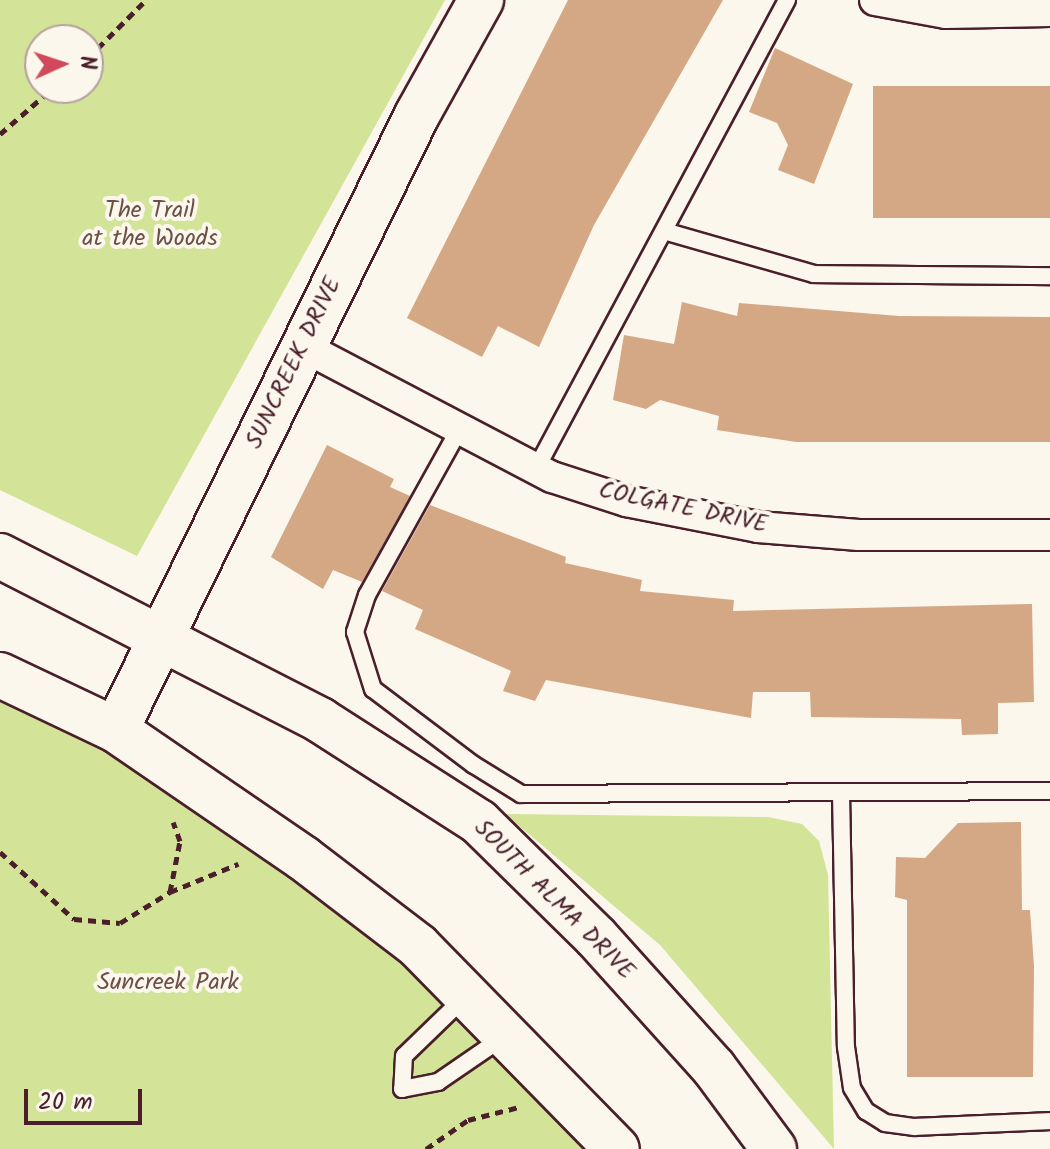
<!DOCTYPE html>
<html>
<head>
<meta charset="utf-8">
<style>
  body { margin:0 }
  #map { position:relative; width:1050px; height:1149px; overflow:hidden; background:#fbf7ec; font-family:Kalam,sans-serif }
  div>[style] { position:absolute }
  .green>* { inset:0; background:#d3e498 }
  .building>* { inset:0; background:#d4a885; transform-origin:0 0 }
  .path>* { height:5px; margin-top:-2.5px; transform-origin:0; background:repeating-linear-gradient(90deg,#4a1f2b 0 8px,transparent 0 14px) }
  .roads { filter:drop-shadow(2px 0 #4a1f2b) drop-shadow(-2px 0 #4a1f2b) drop-shadow(0 2px #4a1f2b) drop-shadow(0 -2px #4a1f2b) }
  .lane>* { height:16px; margin:-8px; padding:0 8px; transform-origin:8px; border-radius:8px; background:#fbf7ec }
  .street>* { height:30px; margin:-15px; padding:0 15px; transform-origin:15px; border-radius:15px; background:#fbf7ec }
  .secondary>* { height:44px; margin:-22px; padding:0 22px; transform-origin:22px; border-radius:22px; background:#fbf7ec }
  span { translate:-50% -50%; white-space:nowrap; text-align:center; line-height:1.15; -webkit-text-stroke:8px #fbf7ec; paint-order:stroke }
  .park-label { font-size:24px; color:#6c5046 }
  .street-label { font-size:24px; color:#4a1f2b }
  .north { position:absolute; left:24px; top:24px; width:80px; height:80px; box-sizing:border-box; background:#fbf7ec; border:2px solid #b4a19f; border-radius:50%; rotate:87deg; font-size:22px; font-weight:700; line-height:32px; text-align:center; color:#4a1f2b }
  .north::after { content:''; display:block; margin:auto; width:28px; height:36px; background:#d1495b; clip-path:polygon(50% 0,100% 100%,50% 72%,0 100%) }
  .scale { position:absolute; left:24px; top:1089px; width:118px; height:36px; box-sizing:border-box; border:4px solid #4a1f2b; border-top:0; padding-left:10px; font-size:24px; line-height:28px; white-space:nowrap; color:#4a1f2b; -webkit-text-stroke:6px #fbf7ec; paint-order:stroke }
</style>
</head>
<body>
<div id="map">
  <div class="green">
    <div style="clip-path:polygon(evenodd,0 0,445px 0,137px 556px,0 490px,0 0,40px 40px,88px 40px,88px 88px,40px 88px,40px 40px)"></div>
    <div style="clip-path:polygon(0 695px,113px 747px,361px 915px,592px 1149px,0 1149px)"></div>
    <div style="clip-path:polygon(505px 814px,768px 817px,802px 824px,819px 841px,828px 875px,834px 1149px,660px 945px)"></div>
  </div>
  <div class="building">
    <div style="clip-path:polygon(568px 0,723px 0,594px 225px,539px 347px,498px 326px,482px 357px,407px 318px)"></div>
    <div style="clip-path:polygon(775px 48px,853px 84px,814px 184px,778px 170px,788px 145px,777px 123px,749px 112px)"></div>
    <div style="left:1050px;top:86px;width:132px;height:177px;rotate:90deg"></div>
    <div style="clip-path:polygon(682px 302px,737px 316px,739px 303px,899px 316px,1050px 317px,1050px 442px,796px 442px,717px 430px,719px 416px,660px 400px,646px 409px,613px 400px,624px 335px,674px 344px)"></div>
    <div style="clip-path:polygon(327px 445px,394px 479px,390px 487px,410px 496px,362px 582px,333px 570px,323px 589px,271px 557px)"></div>
    <div style="clip-path:polygon(430px 505px,566px 557px,565px 563px,642px 580px,640px 591px,734px 600px,733px 611px,1032px 604px,1034px 702px,998px 703px,998px 734px,962px 735px,961px 719px,811px 717px,810px 692px,753px 692px,751px 718px,546px 680px,535px 701px,503px 691px,511px 671px,415px 629px,423px 610px,382px 591px)"></div>
    <div style="clip-path:polygon(1021px 822px,1022px 910px,1030px 910px,1034px 966px,1033px 1077px,907px 1077px,907px 900px,895px 897px,896px 857px,925px 858px,958px 823px)"></div>
  </div>
  <div class="path">
    <div style="left:88px;top:58px;width:82px;rotate:-45deg"></div>
    <div style="left:0;top:134px;width:70px;rotate:-41deg"></div>
    <div style="left:0;top:852px;width:100px;rotate:42.2deg"></div>
    <div style="left:74px;top:919px;width:46px;rotate:5deg"></div>
    <div style="left:120px;top:923px;width:59px;rotate:-31.8deg"></div>
    <div style="left:170px;top:892px;width:74px;rotate:-22.4deg"></div>
    <div style="left:170px;top:892px;width:52px;rotate:-78.9deg"></div>
    <div style="left:180px;top:841px;width:20px;rotate:-110deg"></div>
    <div style="left:426px;top:1149px;width:51px;rotate:-34.6deg"></div>
    <div style="left:468px;top:1120px;width:53px;rotate:-14.3deg"></div>
  </div>
  <div class="roads">
    <div class="lane">
      <div style="left:664px;top:231px;width:156px;rotate:16deg"></div>
      <div style="left:814px;top:274px;width:236px;rotate:0.5deg"></div>
      <div style="left:460px;top:428px;width:191px;rotate:119.1deg"></div>
      <div style="left:367px;top:595px;width:39px;rotate:108deg"></div>
      <div style="left:355px;top:632px;width:60px;rotate:72.5deg"></div>
      <div style="left:373px;top:689px;width:126px;rotate:37deg"></div>
      <div style="left:474px;top:765px;width:55px;rotate:31.7deg"></div>
      <div style="left:521px;top:794px;width:529px;rotate:-0.32deg"></div>
      <div style="left:536px;top:469px;width:532px;rotate:-61.85deg"></div>
      <div style="left:841px;top:793px;width:254px;rotate:88.9deg"></div>
      <div style="left:846px;top:1047px;width:41px;rotate:81.7deg"></div>
      <div style="left:852px;top:1088px;width:27px;rotate:59deg"></div>
      <div style="left:866px;top:1111px;width:22px;rotate:32deg"></div>
      <div style="left:885px;top:1123px;width:30px;rotate:8deg"></div>
      <div style="left:915px;top:1127px;width:135px;rotate:-2.5deg"></div>
      <div style="left:466px;top:996px;width:86px;rotate:135.9deg"></div>
      <div style="left:404px;top:1056px;width:33px;rotate:93deg"></div>
      <div style="left:402px;top:1089px;width:37px;rotate:-11deg"></div>
      <div style="left:438px;top:1082px;width:78px;rotate:-34.5deg"></div>
    </div>
    <div class="street">
      <div style="left:875px;top:0;width:72px;rotate:10.4deg"></div>
      <div style="left:946px;top:13px;width:104px;rotate:-1.1deg"></div>
      <div style="left:302px;top:346px;width:282px;rotate:27.7deg"></div>
      <div style="left:552px;top:477px;width:78px;rotate:18deg"></div>
      <div style="left:626px;top:501px;width:135px;rotate:11.1deg"></div>
      <div style="left:758px;top:527px;width:101px;rotate:4.5deg"></div>
      <div style="left:859px;top:535px;width:191px"></div>
    </div>
    <div class="secondary">
      <div style="left:0;top:556px;width:360px;rotate:27.1deg"></div>
      <div style="left:320px;top:720px;width:189px;rotate:32.7deg"></div>
      <div style="left:479px;top:822px;width:164px;rotate:44.5deg"></div>
      <div style="left:596px;top:937px;width:176px;rotate:48deg"></div>
      <div style="left:714px;top:1068px;width:101px;rotate:53.5deg"></div>
      <div style="left:0;top:675px;width:128px;rotate:25.4deg"></div>
      <div style="left:116px;top:730px;width:227px;rotate:34.4deg"></div>
      <div style="left:303px;top:858px;width:145px;rotate:37.4deg"></div>
      <div style="left:418px;top:946px;width:284px;rotate:45.6deg"></div>
      <div style="left:116px;top:730px;width:685px;rotate:-63.92deg"></div>
      <div style="left:417px;top:115px;width:132px;rotate:-60.9deg"></div>
    </div>
  </div>
  <div class="park-label">
    <span style="left:150px;top:225px">The Trail<br>at the Woods</span>
    <span style="left:168px;top:983px">Suncreek Park</span>
  </div>
  <div class="street-label">
    <span style="left:294px;top:363px;rotate:-64deg">SUNCREEK DRIVE</span>
    <span style="left:683px;top:508px;rotate:12deg">COLGATE DRIVE</span>
    <span style="left:554px;top:900px;rotate:45deg">SOUTH ALMA DRIVE</span>
  </div>
  <div class="north">N</div>
  <div class="scale">20 m</div>
</div>
</body>
</html>
